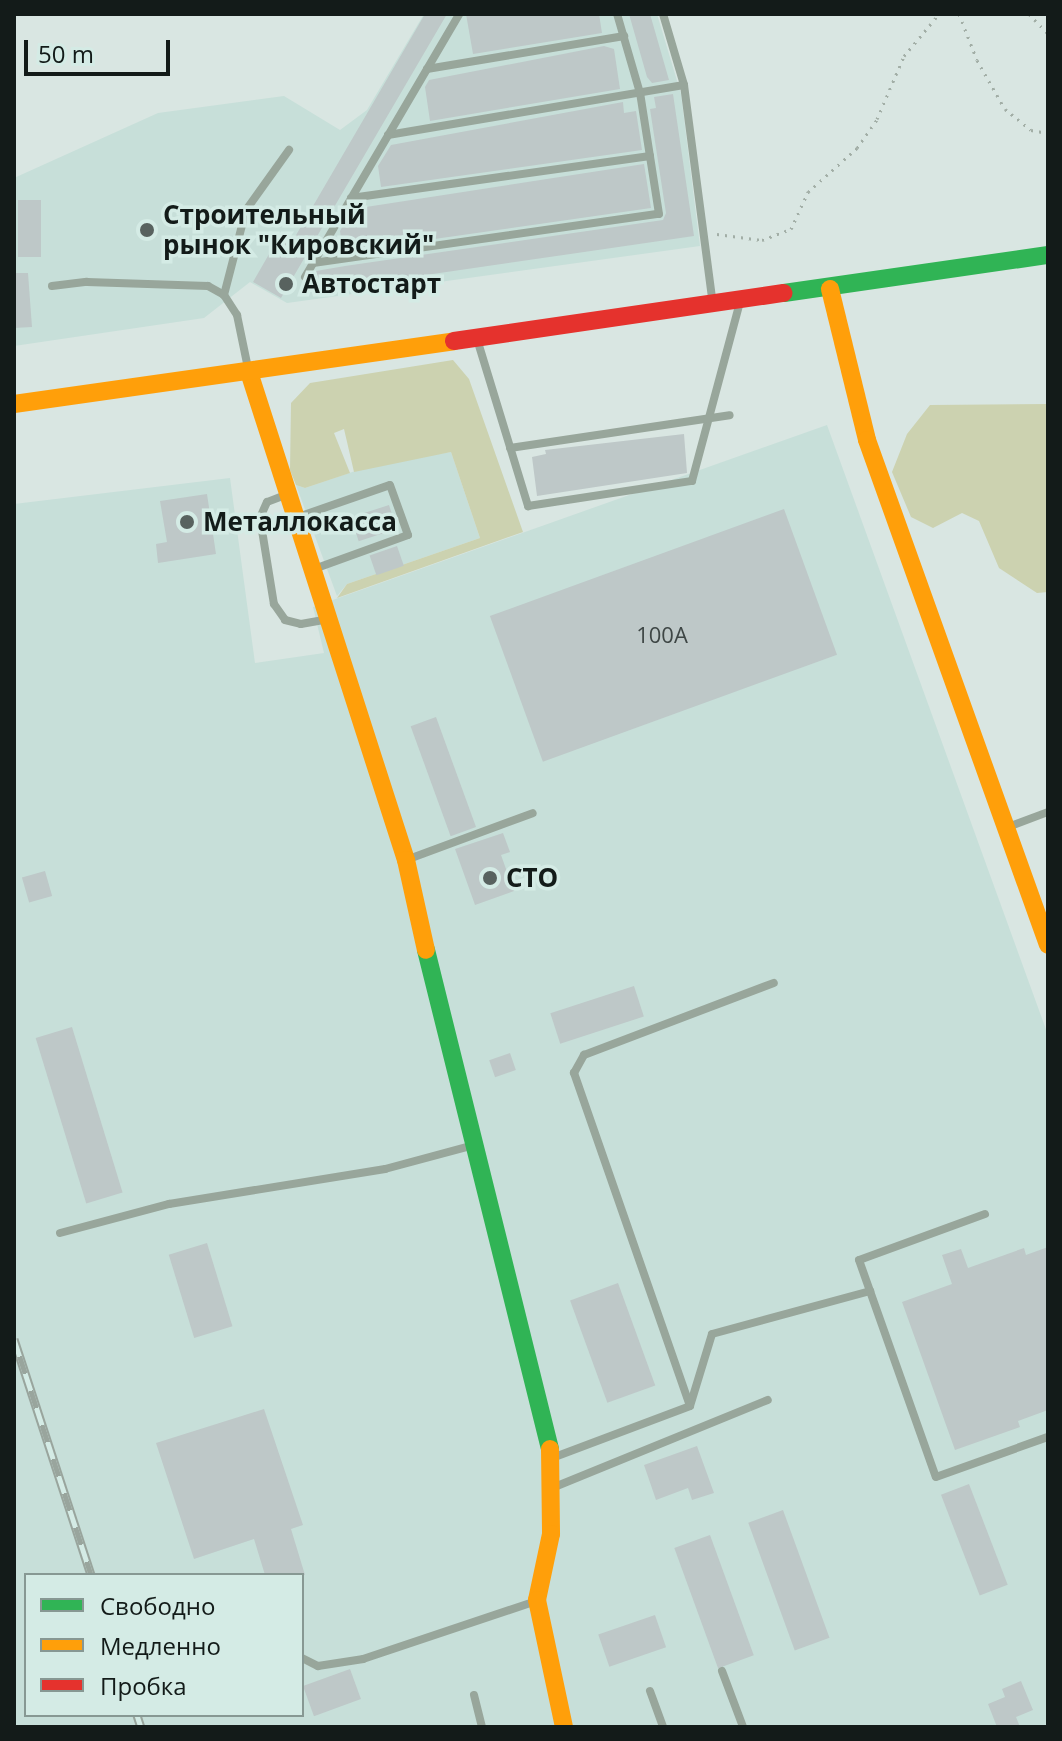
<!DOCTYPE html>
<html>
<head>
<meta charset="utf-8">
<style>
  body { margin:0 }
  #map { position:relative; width:1062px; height:1741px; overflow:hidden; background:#d9e6e2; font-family:"Open Sans",sans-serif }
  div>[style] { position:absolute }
  .built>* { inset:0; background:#c7dfd9 }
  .green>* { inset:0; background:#ccd2b0 }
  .building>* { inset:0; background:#bec8c8; transform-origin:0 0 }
  .path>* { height:3px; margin-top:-1.5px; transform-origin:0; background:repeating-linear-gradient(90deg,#a2aea6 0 2px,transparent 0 8px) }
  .lane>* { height:8px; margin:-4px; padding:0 4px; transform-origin:4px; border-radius:4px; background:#98a69b }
  .fast>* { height:18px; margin:-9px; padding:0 9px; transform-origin:9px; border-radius:9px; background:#30b455 }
  .slow>* { height:18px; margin:-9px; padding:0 9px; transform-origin:9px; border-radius:9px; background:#ff9f0a }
  .jam>* { height:18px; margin:-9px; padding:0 9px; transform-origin:9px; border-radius:9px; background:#e5322d }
  .rail>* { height:9px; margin-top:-4.5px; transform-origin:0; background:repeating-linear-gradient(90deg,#d4ebe5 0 18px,#99a59d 0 36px); box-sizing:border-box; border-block:2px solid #99a59d }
  .dots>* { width:22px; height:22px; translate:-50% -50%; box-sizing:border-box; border:4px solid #d4ebe5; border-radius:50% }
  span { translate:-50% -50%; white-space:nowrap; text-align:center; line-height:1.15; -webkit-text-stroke:7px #d4ebe5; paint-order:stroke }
  .number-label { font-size:22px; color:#3e4645 }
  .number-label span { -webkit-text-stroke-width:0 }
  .poi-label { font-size:26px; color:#131b19; font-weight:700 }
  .left { translate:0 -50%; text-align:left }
  .frame { position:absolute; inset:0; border:16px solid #131b19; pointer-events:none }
  .legend { position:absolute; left:24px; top:1573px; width:280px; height:144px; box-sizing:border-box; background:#d4ebe5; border:2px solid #879893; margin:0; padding:10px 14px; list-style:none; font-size:24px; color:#131b19 }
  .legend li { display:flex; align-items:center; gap:16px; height:40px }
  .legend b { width:40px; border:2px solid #879893 }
  .scale { position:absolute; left:24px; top:40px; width:146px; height:36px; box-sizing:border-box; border:4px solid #131b19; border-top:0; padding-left:10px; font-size:24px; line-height:28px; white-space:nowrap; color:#131b19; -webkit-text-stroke:6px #d4ebe5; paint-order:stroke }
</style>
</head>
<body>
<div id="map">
  <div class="built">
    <div style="clip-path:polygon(424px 14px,657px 14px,681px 94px,700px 246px,287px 303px,250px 282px,204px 318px,14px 346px,14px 178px,158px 113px,284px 96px,340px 130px,367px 110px)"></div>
    <div style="clip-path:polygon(evenodd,827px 425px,1048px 1035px,1048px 1727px,14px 1727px,14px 504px,230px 478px,255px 663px,324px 653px,313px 607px,827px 425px,26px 1575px,302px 1575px,302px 1715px,26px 1715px,26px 1575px)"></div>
    <div style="clip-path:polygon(451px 452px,480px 538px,347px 584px,337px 596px,296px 485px,305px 488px,376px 464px)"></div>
  </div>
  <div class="green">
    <div style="clip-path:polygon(453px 360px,469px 379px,523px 532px,337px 598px,347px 584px,480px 538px,451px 452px,354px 472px,344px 429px,334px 433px,350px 473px,305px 488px,296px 485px,290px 470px,291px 403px,310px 383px)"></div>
    <div style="clip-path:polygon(1048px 404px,1048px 592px,1037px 593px,999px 568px,979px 521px,962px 513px,933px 528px,911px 517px,892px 472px,907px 434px,930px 405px)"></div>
  </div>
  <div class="building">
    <div style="clip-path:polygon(425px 14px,447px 14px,281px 298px,253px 282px,280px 235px,292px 242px)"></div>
    <div style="clip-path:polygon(466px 14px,599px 14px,602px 33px,473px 54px)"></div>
    <div style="clip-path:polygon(629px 14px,650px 14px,669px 80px,652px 83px,647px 77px)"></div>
    <div style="clip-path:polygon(604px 46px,614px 49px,620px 89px,430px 121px,425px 87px,429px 80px)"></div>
    <div style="clip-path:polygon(673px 94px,694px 236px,316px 291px,316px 271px,345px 266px,663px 220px,666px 213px,650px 109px,656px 108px,654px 97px)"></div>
    <div style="clip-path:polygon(623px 102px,624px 113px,636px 111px,642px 150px,381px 187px,378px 166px,391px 145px)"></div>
    <div style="clip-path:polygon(644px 164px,651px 208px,343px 252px,340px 231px,353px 209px)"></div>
    <div style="left:18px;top:200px;width:23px;height:57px"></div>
    <div style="clip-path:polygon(14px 273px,28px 273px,32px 327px,14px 328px)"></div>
    <div style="clip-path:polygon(684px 434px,687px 473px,537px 496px,532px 457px,546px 454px,545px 450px)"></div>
    <div style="clip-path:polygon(207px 494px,216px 554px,158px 563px,156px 544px,167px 542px,160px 501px)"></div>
    <div style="left:389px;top:505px;width:25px;height:40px;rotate:72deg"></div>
    <div style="left:784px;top:509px;width:155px;height:313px;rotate:70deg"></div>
    <div style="left:397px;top:546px;width:21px;height:29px;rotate:71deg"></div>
    <div style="left:436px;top:717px;width:117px;height:27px;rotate:70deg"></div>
    <div style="clip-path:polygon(503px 833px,510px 852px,501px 855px,514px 891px,475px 905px,455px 849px)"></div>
    <div style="left:45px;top:871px;width:26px;height:24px;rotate:74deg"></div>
    <div style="left:634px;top:986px;width:32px;height:88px;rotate:72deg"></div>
    <div style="left:72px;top:1027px;width:173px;height:38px;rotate:73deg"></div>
    <div style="left:510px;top:1053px;width:18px;height:22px;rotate:71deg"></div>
    <div style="left:207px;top:1243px;width:87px;height:40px;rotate:73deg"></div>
    <div style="clip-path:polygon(1048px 1247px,1048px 1410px,1018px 1421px,1020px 1427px,955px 1450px,902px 1302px,952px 1284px,942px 1255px,961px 1249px,968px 1268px,1024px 1248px,1026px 1255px)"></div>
    <div style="left:618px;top:1283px;width:109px;height:51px;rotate:70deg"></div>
    <div style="clip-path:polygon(264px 1409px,303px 1525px,291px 1529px,305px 1575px,265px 1575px,254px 1539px,194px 1559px,156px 1443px)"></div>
    <div style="clip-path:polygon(697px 1446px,714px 1493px,692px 1500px,688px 1488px,656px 1500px,644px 1465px)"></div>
    <div style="left:969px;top:1484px;width:108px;height:30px;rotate:69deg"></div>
    <div style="left:783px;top:1510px;width:136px;height:37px;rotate:70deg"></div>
    <div style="left:710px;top:1535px;width:128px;height:38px;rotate:70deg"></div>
    <div style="left:655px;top:1615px;width:34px;height:60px;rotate:71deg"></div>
    <div style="left:350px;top:1669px;width:32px;height:50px;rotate:70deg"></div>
    <div style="clip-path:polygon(1021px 1681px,1033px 1710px,1016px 1717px,1020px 1727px,997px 1727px,988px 1704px,1005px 1697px,1002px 1689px)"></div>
  </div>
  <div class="path">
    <div style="left:959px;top:14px;width:49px;rotate:68.6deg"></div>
    <div style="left:977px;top:60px;width:56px;rotate:60.3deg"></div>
    <div style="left:1005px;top:109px;width:33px;rotate:39deg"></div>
    <div style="left:1031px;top:130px;width:17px;rotate:10deg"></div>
    <div style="left:1029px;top:14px;width:28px;rotate:46deg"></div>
    <div style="left:717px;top:234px;width:45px;rotate:7.6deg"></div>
    <div style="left:762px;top:240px;width:31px;rotate:-21deg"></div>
    <div style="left:791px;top:229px;width:41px;rotate:-65.3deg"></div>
    <div style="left:808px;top:192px;width:66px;rotate:-41.9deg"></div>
    <div style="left:857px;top:148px;width:35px;rotate:-55deg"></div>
    <div style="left:877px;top:119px;width:69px;rotate:-66.8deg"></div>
    <div style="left:904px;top:56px;width:55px;rotate:-50.2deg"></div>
  </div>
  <div class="lane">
    <div style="left:663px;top:14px;width:74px;rotate:73.5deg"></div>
    <div style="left:684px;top:85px;width:216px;rotate:82.5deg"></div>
    <div style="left:427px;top:69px;width:200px;rotate:-9.5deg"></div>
    <div style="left:388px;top:135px;width:300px;rotate:-9.6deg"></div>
    <div style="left:351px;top:198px;width:302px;rotate:-8deg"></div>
    <div style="left:313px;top:263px;width:349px;rotate:-8.1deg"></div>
    <div style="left:659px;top:214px;width:122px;rotate:-98.9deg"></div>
    <div style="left:640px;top:93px;width:82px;rotate:-106.2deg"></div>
    <div style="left:305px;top:277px;width:305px;rotate:-59.6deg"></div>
    <div style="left:52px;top:286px;width:35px;rotate:-7deg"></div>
    <div style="left:87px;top:282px;width:121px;rotate:1.9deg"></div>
    <div style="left:208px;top:286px;width:18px;rotate:29deg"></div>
    <div style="left:224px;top:295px;width:24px;rotate:57deg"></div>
    <div style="left:237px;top:315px;width:54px;rotate:78.3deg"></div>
    <div style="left:224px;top:295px;width:88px;rotate:-75.5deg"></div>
    <div style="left:246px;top:210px;width:74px;rotate:-54.4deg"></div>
    <div style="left:477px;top:339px;width:175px;rotate:73deg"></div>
    <div style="left:528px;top:506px;width:166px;rotate:-8.7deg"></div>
    <div style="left:692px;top:481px;width:182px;rotate:-75deg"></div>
    <div style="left:510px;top:448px;width:222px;rotate:-8.5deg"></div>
    <div style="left:288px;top:494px;width:22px;rotate:159deg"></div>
    <div style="left:267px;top:502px;width:17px;rotate:114deg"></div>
    <div style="left:260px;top:518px;width:87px;rotate:80.8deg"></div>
    <div style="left:274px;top:604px;width:19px;rotate:55deg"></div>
    <div style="left:285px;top:620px;width:16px;rotate:14deg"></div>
    <div style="left:301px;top:624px;width:27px;rotate:-10deg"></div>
    <div style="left:298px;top:517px;width:97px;rotate:-19.2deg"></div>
    <div style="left:390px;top:485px;width:53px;rotate:70.2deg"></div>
    <div style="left:408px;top:535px;width:100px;rotate:160.1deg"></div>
    <div style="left:1008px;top:827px;width:43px;rotate:-20.6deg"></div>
    <div style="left:406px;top:860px;width:135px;rotate:-20.3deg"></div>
    <div style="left:985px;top:1214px;width:134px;rotate:159.9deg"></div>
    <div style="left:859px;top:1260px;width:230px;rotate:70.5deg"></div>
    <div style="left:936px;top:1477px;width:119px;rotate:-19.7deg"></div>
    <div style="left:60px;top:1233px;width:113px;rotate:-14.9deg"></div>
    <div style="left:169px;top:1204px;width:219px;rotate:-9.2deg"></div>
    <div style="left:385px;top:1169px;width:89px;rotate:-15deg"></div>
    <div style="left:690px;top:1406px;width:353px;rotate:-109.2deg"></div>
    <div style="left:574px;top:1073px;width:21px;rotate:-61deg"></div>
    <div style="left:584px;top:1055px;width:203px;rotate:-20.8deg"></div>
    <div style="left:552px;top:1458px;width:147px;rotate:-20.6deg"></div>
    <div style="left:690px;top:1406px;width:75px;rotate:-73deg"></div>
    <div style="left:712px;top:1334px;width:164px;rotate:-15.2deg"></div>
    <div style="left:552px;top:1488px;width:233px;rotate:-22.2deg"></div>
    <div style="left:302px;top:1658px;width:18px;rotate:27deg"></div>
    <div style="left:318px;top:1666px;width:46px;rotate:-8.8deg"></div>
    <div style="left:363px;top:1659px;width:182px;rotate:-18.5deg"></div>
    <div style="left:722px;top:1671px;width:60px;rotate:69.4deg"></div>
    <div style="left:650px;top:1691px;width:38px;rotate:70deg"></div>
    <div style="left:474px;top:1695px;width:33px;rotate:76deg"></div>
  </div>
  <div class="fast">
    <div style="left:784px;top:293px;width:267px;rotate:-8.2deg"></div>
    <div style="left:426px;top:950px;width:514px;rotate:76.04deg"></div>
  </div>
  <div class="slow">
    <div style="left:830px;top:289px;width:155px;rotate:76.2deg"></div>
    <div style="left:867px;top:440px;width:536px;rotate:70.28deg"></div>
    <div style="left:249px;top:372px;width:513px;rotate:72.17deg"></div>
    <div style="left:406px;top:860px;width:92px;rotate:77.5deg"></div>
    <div style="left:14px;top:404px;width:444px;rotate:-8.1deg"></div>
    <div style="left:550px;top:1449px;width:85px;rotate:89.3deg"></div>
    <div style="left:551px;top:1534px;width:67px;rotate:102deg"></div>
    <div style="left:537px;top:1600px;width:130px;rotate:78deg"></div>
  </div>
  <div class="jam">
    <div style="left:454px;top:341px;width:333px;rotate:-8.3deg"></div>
  </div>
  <div class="rail">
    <div style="left:14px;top:1339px;width:248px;rotate:71.9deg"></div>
    <div style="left:137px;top:1715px;width:13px;rotate:72deg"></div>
  </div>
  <div class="dots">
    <div style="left:147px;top:230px;background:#58625f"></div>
    <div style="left:286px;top:284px;background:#58625f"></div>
    <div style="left:187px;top:522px;background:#58625f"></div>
    <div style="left:490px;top:878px;background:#58625f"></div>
  </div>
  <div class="number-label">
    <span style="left:662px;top:635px">100А</span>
  </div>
  <div class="poi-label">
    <span class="left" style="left:163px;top:230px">Строительный<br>рынок "Кировский"</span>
    <span class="left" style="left:302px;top:284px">Автостарт</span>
    <span class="left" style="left:203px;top:522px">Металлокасса</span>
    <span class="left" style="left:506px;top:878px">СТО</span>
  </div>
  <div class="frame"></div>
  <ul class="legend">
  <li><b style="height:10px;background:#30b455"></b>Свободно</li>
  <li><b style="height:10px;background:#ff9f0a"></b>Медленно</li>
  <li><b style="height:10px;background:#e5322d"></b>Пробка</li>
  </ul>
  <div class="scale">50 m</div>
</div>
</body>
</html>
